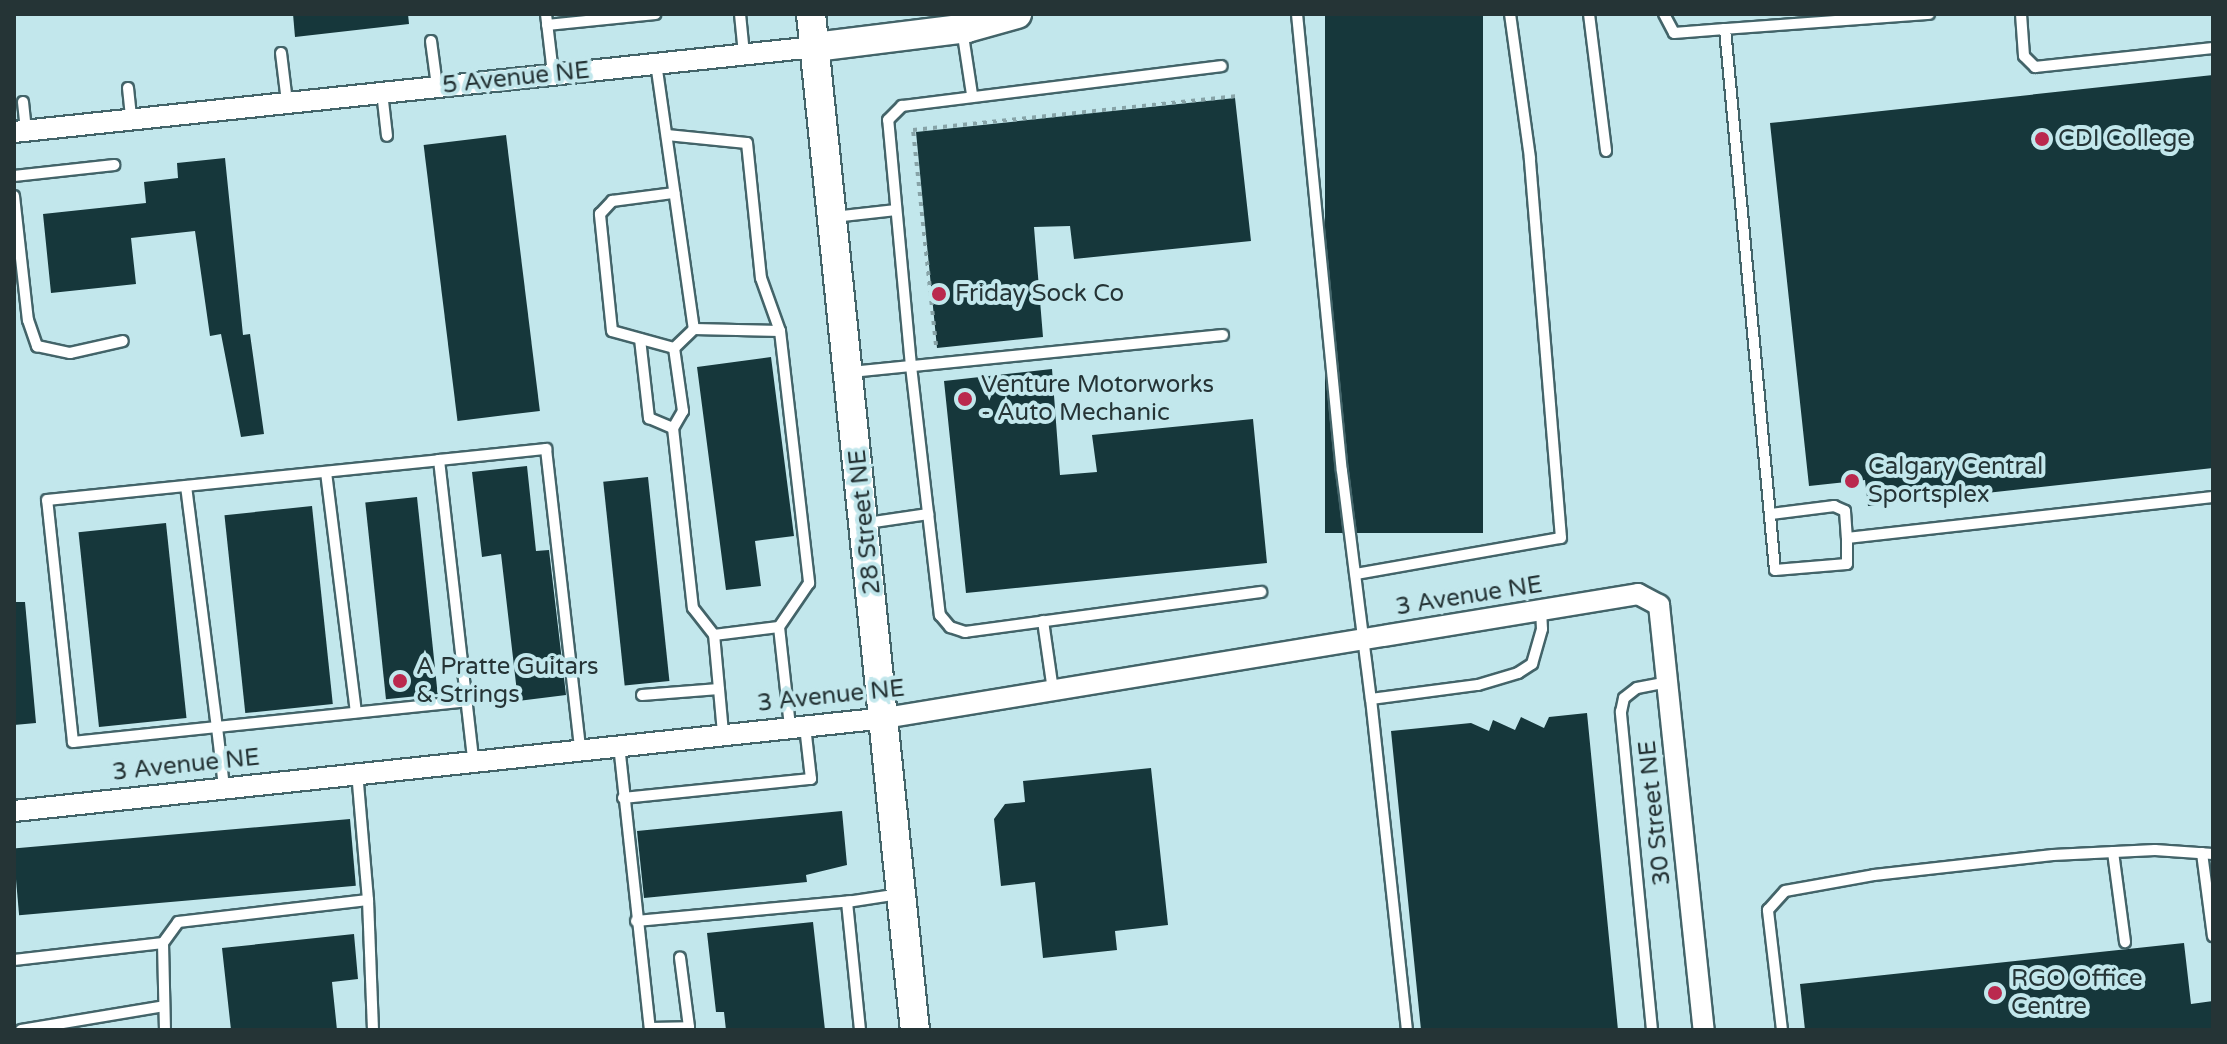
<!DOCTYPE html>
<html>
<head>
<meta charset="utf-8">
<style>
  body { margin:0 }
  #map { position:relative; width:2227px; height:1044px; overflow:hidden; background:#c2e7ec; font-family:"Varela Round",sans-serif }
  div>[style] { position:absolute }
  .building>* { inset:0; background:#16373b; transform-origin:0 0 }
  .path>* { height:4px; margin-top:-2px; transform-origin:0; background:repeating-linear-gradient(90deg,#87a3a7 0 4px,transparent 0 10px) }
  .roads { filter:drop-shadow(2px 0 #436469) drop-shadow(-2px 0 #436469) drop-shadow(0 2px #436469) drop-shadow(0 -2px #436469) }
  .lane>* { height:10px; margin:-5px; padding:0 5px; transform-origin:5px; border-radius:5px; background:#fff }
  .street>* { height:20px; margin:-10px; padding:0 10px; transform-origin:10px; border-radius:10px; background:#fff }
  .secondary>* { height:28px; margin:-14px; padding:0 14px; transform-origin:14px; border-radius:14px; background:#fff }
  .dots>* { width:22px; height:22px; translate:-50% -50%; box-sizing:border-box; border:4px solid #c2e7ec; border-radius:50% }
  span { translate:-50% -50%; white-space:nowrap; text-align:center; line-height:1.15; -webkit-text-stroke:8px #c2e7ec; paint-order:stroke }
  .street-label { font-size:24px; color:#253436 }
  .poi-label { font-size:24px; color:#253436 }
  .left { translate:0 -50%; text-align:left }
  .frame { position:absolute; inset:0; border:16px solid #253436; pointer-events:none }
</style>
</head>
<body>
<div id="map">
  <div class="building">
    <div style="clip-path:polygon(293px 14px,408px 14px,409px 24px,295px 37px)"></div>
    <div style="left:1325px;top:14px;width:158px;height:519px"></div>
    <div style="clip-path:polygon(2213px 75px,2213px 468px,1868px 506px,1865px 480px,1809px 486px,1770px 123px)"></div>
    <div style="clip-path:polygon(1235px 98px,1251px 241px,1074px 259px,1070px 226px,1034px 227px,1043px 337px,937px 348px,916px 132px)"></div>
    <div style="left:506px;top:135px;width:278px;height:83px;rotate:83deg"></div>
    <div style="clip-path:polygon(225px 158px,243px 335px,250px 334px,264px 434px,241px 437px,221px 334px,210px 336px,195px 231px,131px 238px,136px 284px,51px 293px,43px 214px,146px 203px,144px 182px,178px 178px,177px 163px)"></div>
    <div style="clip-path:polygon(771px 357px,794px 536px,755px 541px,761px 586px,726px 590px,697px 367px)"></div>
    <div style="clip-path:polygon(1052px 369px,1060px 475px,1097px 472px,1092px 435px,1253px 419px,1267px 563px,966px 593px,944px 381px)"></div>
    <div style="clip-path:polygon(527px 466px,536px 551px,549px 550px,566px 695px,518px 701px,501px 554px,482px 557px,472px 472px)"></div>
    <div style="left:648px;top:477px;width:205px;height:45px;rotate:84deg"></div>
    <div style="left:417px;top:497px;width:198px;height:52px;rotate:84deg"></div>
    <div style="left:312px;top:506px;width:199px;height:88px;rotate:84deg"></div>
    <div style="left:166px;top:523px;width:196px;height:88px;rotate:84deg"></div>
    <div style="clip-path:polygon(14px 602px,25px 602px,36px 723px,14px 725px)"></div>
    <div style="clip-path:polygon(1587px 713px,1618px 1030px,1421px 1030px,1391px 731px,1471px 723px,1489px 731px,1493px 720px,1515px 730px,1521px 717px,1544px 728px,1549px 717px)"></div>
    <div style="clip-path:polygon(1151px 768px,1168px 925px,1115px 931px,1117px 950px,1043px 958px,1035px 882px,1001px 886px,994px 819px,1005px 804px,1025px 802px,1023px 781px)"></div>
    <div style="clip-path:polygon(842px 811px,847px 865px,806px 875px,807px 882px,644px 898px,637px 831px)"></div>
    <div style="left:350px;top:819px;width:67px;height:338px;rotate:85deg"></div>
    <div style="clip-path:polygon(813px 922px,825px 1030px,726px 1030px,724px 1012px,716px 1012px,707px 933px)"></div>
    <div style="clip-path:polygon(354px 934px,358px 979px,332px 982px,337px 1030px,231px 1030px,222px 948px)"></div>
    <div style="clip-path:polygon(2184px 943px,2191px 1004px,2213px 1001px,2213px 1030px,1805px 1030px,1800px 984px)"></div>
  </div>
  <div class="path">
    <div style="left:936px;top:345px;width:216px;rotate:-96.1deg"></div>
    <div style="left:913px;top:130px;width:324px;rotate:-6deg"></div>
  </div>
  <div class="roads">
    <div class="lane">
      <div style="left:546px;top:14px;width:60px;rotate:83.3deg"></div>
      <div style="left:740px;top:14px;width:40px;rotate:84.3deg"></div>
      <div style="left:1297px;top:14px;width:459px;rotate:84.4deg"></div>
      <div style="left:1342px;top:471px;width:230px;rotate:82.8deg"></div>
      <div style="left:1371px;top:699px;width:108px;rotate:-7.5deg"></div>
      <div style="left:1478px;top:685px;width:42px;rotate:-16.7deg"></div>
      <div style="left:1518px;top:673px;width:17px;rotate:-33deg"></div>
      <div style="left:1532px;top:664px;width:36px;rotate:-74deg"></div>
      <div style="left:1542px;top:629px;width:19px;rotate:-93deg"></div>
      <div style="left:1589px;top:14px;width:138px;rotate:82.9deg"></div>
      <div style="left:1664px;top:14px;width:21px;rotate:62deg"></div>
      <div style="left:1674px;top:33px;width:51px;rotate:-4.5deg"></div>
      <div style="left:1929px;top:14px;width:205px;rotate:175.8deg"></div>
      <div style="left:1725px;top:29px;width:543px;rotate:84.72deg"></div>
      <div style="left:1775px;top:570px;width:72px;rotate:-4.8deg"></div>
      <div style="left:1847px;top:564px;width:26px;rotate:-90deg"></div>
      <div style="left:1847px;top:538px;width:368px;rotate:-6.4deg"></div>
      <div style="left:2021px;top:14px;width:42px;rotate:85.9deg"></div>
      <div style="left:2024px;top:56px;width:16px;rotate:45deg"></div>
      <div style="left:2035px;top:67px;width:179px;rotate:-6.1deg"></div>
      <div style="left:547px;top:25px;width:109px;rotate:-5.8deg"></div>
      <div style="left:962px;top:29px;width:66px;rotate:81.3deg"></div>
      <div style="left:431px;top:41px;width:45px;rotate:82.4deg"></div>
      <div style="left:281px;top:53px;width:49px;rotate:83deg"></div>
      <div style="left:656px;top:63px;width:269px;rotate:81.9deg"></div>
      <div style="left:694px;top:329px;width:28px;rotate:136deg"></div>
      <div style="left:674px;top:348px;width:64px;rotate:81.9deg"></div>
      <div style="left:683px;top:411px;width:20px;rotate:120deg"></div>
      <div style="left:673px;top:428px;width:181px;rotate:83.7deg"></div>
      <div style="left:693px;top:608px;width:34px;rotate:52deg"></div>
      <div style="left:128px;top:88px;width:31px;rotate:84deg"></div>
      <div style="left:382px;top:92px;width:44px;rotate:83.5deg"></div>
      <div style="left:23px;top:102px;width:29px;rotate:84deg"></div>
      <div style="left:667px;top:135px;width:80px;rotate:5.7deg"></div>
      <div style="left:747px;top:143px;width:136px;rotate:84.1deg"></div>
      <div style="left:761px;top:278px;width:56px;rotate:70.3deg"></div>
      <div style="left:780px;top:331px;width:254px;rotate:83.4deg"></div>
      <div style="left:809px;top:583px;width:53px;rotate:124.3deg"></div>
      <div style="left:14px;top:176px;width:101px;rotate:-6.3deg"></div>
      <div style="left:14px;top:196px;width:125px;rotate:83.6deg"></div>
      <div style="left:28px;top:320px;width:28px;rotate:71deg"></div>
      <div style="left:37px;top:346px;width:34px;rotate:12deg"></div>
      <div style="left:70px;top:353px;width:54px;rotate:-12.8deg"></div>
      <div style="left:834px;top:217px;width:62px;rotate:-6.4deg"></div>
      <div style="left:694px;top:329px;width:86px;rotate:1.3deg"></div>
      <div style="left:1223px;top:335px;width:314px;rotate:174.3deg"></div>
      <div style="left:911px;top:366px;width:251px;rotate:83.4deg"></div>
      <div style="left:940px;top:615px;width:16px;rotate:50deg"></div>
      <div style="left:950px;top:627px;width:16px;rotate:18deg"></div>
      <div style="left:965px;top:632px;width:299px;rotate:-7.7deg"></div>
      <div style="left:640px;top:339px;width:80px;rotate:83.5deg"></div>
      <div style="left:649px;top:418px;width:26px;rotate:23deg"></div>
      <div style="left:674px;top:348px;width:64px;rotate:-164.7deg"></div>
      <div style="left:612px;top:331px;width:118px;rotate:-95.9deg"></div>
      <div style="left:600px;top:214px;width:18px;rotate:-47deg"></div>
      <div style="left:612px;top:201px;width:63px;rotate:-7.4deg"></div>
      <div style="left:851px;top:372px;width:60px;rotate:-5.7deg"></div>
      <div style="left:911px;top:366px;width:247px;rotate:-95.3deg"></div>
      <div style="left:888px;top:120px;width:20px;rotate:-45deg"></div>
      <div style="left:902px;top:106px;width:322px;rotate:-7.1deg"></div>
      <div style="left:439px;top:460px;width:108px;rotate:-5.9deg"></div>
      <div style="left:546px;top:449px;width:300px;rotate:83.5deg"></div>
      <div style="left:326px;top:472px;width:242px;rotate:82.9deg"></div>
      <div style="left:186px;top:486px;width:243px;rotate:82.7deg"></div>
      <div style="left:217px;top:727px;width:251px;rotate:-5.9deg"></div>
      <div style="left:1771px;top:514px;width:64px;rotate:-7.2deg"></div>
      <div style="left:1834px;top:506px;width:12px;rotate:24deg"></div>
      <div style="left:1845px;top:511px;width:27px;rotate:86deg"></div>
      <div style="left:867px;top:523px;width:62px;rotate:-8.4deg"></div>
      <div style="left:1356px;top:574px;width:208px;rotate:-10deg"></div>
      <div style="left:1561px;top:538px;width:381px;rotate:-94.7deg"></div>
      <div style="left:1530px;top:158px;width:145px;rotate:-97.9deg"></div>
      <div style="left:1043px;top:621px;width:70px;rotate:81.8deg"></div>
      <div style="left:642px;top:695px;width:77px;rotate:-4.5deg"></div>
      <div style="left:1371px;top:699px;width:333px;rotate:83.8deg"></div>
      <div style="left:723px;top:733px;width:98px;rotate:-95.2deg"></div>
      <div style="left:714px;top:635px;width:65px;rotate:-7deg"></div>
      <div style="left:779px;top:627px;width:101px;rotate:83.7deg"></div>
      <div style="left:619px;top:745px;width:287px;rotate:83.8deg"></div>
      <div style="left:224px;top:787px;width:60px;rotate:-96.7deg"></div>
      <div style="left:217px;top:727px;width:145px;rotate:174.1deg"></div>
      <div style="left:73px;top:742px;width:243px;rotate:-96.1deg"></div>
      <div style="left:47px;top:500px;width:394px;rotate:-5.8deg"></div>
      <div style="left:439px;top:460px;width:301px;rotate:83.5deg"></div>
      <div style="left:623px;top:798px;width:189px;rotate:-5.8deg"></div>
      <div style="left:811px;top:779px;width:53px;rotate:-96.5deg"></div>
      <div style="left:2113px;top:852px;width:91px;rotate:82.4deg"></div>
      <div style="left:2202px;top:853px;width:84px;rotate:82.5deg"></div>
      <div style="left:368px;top:900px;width:130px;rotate:87.8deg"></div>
      <div style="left:636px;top:921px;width:215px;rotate:-5.3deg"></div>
      <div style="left:163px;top:943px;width:26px;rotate:-54deg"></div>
      <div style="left:178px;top:922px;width:191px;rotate:-6.6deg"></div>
      <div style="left:368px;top:900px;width:128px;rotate:-94.9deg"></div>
      <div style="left:14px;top:960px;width:150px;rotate:-6.5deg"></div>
      <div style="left:163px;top:943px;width:87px;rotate:88.7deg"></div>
      <div style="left:650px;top:1028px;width:39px;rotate:-1deg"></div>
      <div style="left:689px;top:1027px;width:70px;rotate:-97.4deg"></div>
      <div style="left:21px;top:1030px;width:145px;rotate:-9.5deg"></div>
      <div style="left:860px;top:1030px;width:129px;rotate:-95.8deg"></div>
      <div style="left:847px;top:902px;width:54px;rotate:-8.6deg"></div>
      <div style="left:1652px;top:1030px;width:320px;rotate:-95.6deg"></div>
      <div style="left:1621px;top:712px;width:14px;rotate:-78deg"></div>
      <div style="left:1624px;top:698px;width:16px;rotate:-38deg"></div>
      <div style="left:1637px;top:688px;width:31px;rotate:-11deg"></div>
      <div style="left:1782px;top:1030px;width:121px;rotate:-96.7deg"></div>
      <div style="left:1768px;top:910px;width:25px;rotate:-48deg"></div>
      <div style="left:1785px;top:891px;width:90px;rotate:-10.2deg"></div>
      <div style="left:1874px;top:875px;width:180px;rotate:-6.4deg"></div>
      <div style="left:2053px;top:855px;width:102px;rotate:-2.8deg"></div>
      <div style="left:2155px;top:850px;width:58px;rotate:3.9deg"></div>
    </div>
    <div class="street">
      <div style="left:14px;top:132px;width:805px;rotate:-6.06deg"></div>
      <div style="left:14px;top:811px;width:876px;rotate:-6.09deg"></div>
      <div style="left:885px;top:718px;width:763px;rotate:-9.35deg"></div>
      <div style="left:1638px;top:594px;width:24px;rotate:28deg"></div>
      <div style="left:1659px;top:605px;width:427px;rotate:84deg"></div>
    </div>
    <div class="secondary">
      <div style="left:811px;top:14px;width:1021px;rotate:84.16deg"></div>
      <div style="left:815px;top:47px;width:153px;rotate:-7.1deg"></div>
      <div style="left:967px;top:28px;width:52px;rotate:-15.6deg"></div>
    </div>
  </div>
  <div class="dots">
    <div style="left:2042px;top:139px;background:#ba294e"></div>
    <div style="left:939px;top:294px;background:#ba294e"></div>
    <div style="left:965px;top:399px;background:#ba294e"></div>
    <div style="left:1852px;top:481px;background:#ba294e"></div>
    <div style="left:400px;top:681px;background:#ba294e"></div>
    <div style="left:1995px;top:993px;background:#ba294e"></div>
  </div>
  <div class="street-label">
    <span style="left:516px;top:78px;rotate:-6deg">5 Avenue NE</span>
    <span style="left:865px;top:522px;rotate:-96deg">28 Street NE</span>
    <span style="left:1469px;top:596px;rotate:-9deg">3 Avenue NE</span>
    <span style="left:831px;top:696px;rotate:-6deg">3 Avenue NE</span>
    <span style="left:186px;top:765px;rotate:-6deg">3 Avenue NE</span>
    <span style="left:1655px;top:813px;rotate:-96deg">30 Street NE</span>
  </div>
  <div class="poi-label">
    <span class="left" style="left:2058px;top:139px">CDI College</span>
    <span class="left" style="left:955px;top:294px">Friday Sock Co</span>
    <span class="left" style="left:981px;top:399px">Venture Motorworks<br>- Auto Mechanic</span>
    <span class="left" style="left:1868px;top:481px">Calgary Central<br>Sportsplex</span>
    <span class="left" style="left:416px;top:681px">A Pratte Guitars<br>&amp; Strings</span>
    <span class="left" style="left:2011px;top:993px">RGO Office<br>Centre</span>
  </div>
  <div class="frame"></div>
</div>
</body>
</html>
